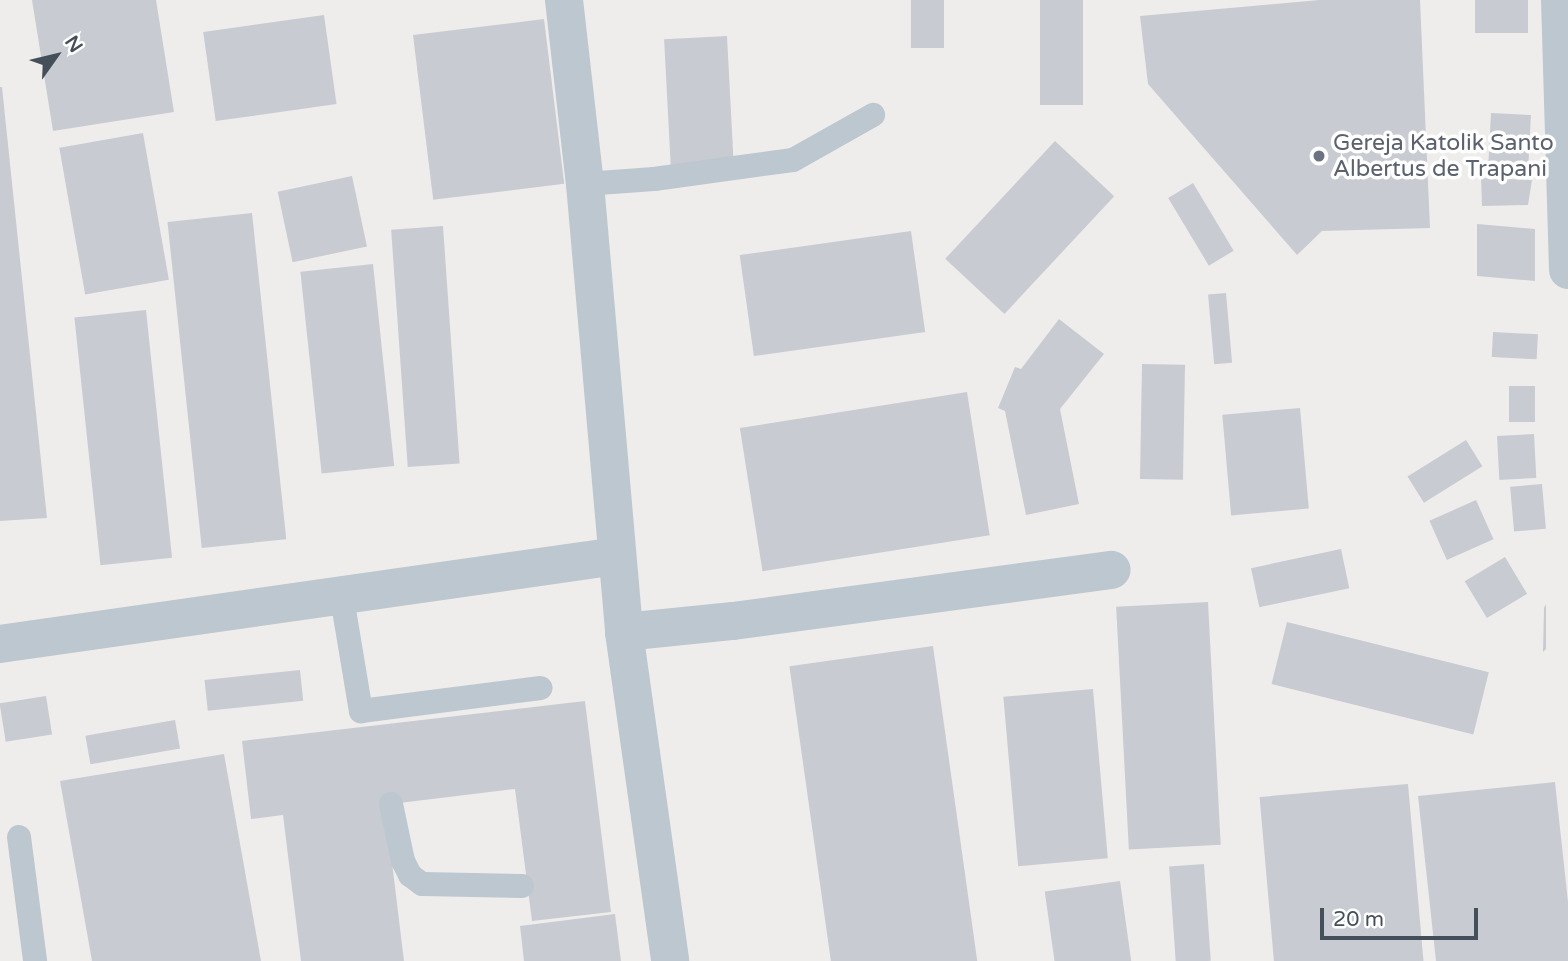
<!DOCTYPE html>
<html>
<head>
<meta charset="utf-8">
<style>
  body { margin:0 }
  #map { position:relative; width:1568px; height:961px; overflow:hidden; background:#efedec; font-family:"Varela Round",sans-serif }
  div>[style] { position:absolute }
  .building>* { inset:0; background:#c9cbd2; transform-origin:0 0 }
  .lane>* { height:24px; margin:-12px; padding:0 12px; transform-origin:12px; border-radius:12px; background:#bdc7cf }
  .street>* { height:38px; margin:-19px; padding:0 19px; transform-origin:19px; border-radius:19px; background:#bdc7cf }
  .dots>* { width:19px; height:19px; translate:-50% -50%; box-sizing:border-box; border:4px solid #fff; border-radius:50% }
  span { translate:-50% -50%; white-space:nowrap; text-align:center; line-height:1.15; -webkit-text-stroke:7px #fff; paint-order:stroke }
  .worship-label { font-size:23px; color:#5b616d }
  .left { translate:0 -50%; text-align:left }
  .north { position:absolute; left:21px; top:21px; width:70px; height:70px; -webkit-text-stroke:5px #fff; paint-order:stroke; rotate:56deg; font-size:19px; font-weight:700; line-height:28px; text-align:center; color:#454f59 }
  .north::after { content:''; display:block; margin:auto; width:24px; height:32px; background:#454f59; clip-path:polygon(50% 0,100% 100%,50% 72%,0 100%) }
  .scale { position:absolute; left:1320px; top:908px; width:158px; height:32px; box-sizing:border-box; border:4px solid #454f59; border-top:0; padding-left:9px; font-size:21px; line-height:24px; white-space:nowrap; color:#454f59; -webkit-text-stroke:5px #fff; paint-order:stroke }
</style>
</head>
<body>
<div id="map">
  <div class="building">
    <div style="clip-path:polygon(32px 0,156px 0,174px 112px,53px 131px)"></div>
    <div style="left:911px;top:0;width:33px;height:48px"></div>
    <div style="left:1040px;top:0;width:43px;height:105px"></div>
    <div style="clip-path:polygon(1319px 0,1420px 0,1430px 228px,1322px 231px,1297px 255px,1148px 84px,1140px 16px)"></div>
    <div style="left:1475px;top:0;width:53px;height:33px"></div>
    <div style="left:324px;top:15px;width:90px;height:122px;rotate:82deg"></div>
    <div style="left:544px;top:19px;width:166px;height:132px;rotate:83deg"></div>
    <div style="left:727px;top:36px;width:126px;height:63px;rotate:87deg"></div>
    <div style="clip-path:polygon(0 87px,2px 87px,47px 518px,0 521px)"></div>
    <div style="left:1491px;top:113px;width:40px;height:49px;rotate:3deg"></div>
    <div style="left:143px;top:133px;width:149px;height:85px;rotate:80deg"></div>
    <div style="left:1055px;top:141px;width:81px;height:161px;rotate:43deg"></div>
    <div style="left:352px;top:176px;width:72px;height:76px;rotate:78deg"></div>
    <div style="clip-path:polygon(1481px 178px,1532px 180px,1528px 205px,1482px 206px)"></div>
    <div style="left:1193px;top:183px;width:79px;height:29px;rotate:59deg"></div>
    <div style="left:252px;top:213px;width:328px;height:85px;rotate:84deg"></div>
    <div style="clip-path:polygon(1477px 224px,1535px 229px,1535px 281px,1477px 276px)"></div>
    <div style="left:443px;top:226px;width:238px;height:52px;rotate:86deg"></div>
    <div style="left:911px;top:231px;width:102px;height:173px;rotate:82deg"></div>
    <div style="left:373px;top:264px;width:203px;height:73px;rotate:84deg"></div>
    <div style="left:1226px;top:293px;width:70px;height:18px;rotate:85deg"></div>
    <div style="left:146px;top:310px;width:249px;height:72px;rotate:84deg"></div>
    <div style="clip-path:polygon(1059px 319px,1104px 354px,1060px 409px,1079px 504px,1026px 515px,1005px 411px,998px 408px,1015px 367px,1021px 369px)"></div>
    <div style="left:1493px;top:332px;width:45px;height:25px;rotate:3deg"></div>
    <div style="left:1142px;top:364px;width:43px;height:115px;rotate:1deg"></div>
    <div style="left:1509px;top:386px;width:26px;height:36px"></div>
    <div style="left:967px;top:392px;width:145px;height:230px;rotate:81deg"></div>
    <div style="left:1300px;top:408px;width:101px;height:78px;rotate:85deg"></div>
    <div style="left:1534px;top:434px;width:44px;height:37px;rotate:87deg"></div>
    <div style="left:1466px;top:440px;width:31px;height:69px;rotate:58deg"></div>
    <div style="left:1542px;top:484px;width:45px;height:32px;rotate:85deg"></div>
    <div style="left:1476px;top:500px;width:43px;height:51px;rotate:66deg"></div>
    <div style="left:1341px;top:549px;width:40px;height:92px;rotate:78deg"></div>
    <div style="left:1505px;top:557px;width:43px;height:47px;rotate:59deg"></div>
    <div style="left:1208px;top:602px;width:243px;height:92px;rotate:87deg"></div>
    <div style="clip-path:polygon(1546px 604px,1546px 649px,1543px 652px,1544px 608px)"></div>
    <div style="left:1287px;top:622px;width:208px;height:64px;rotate:14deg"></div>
    <div style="left:933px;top:646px;width:318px;height:145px;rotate:82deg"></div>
    <div style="left:300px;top:670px;width:31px;height:96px;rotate:84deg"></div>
    <div style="left:1093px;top:689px;width:170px;height:90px;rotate:85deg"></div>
    <div style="left:46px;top:696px;width:39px;height:47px;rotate:81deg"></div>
    <div style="clip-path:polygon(585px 701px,611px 912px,532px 921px,515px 789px,391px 804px,385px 805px,404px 961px,301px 961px,283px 815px,251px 819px,242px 741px)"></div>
    <div style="left:175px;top:720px;width:29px;height:91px;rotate:80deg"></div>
    <div style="clip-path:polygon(224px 754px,261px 961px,92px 961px,60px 781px)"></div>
    <div style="clip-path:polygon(1555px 782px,1568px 902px,1568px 961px,1436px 961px,1418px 796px)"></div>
    <div style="left:1408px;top:784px;width:178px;height:149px;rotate:85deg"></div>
    <div style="left:1204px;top:864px;width:97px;height:35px;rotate:86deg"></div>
    <div style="left:1120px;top:881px;width:81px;height:76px;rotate:82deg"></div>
    <div style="clip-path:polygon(615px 914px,621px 961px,524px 961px,520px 926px)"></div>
  </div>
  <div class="lane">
    <div style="left:585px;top:184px;width:69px;rotate:-4.1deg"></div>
    <div style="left:654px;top:179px;width:140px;rotate:-7.8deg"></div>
    <div style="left:793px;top:160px;width:92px;rotate:-29.4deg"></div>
    <div style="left:342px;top:598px;width:115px;rotate:80.5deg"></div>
    <div style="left:361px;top:711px;width:181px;rotate:-7.3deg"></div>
    <div style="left:391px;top:804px;width:58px;rotate:78.1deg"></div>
    <div style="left:403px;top:861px;width:16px;rotate:63deg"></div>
    <div style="left:410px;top:875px;width:15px;rotate:37deg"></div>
    <div style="left:422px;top:884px;width:100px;rotate:1.1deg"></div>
    <div style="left:19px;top:837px;width:125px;rotate:82.6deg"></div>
  </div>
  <div class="street">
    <div style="left:564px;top:0;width:185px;rotate:83.5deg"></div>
    <div style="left:585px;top:184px;width:450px;rotate:85deg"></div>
    <div style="left:624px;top:632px;width:332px;rotate:82deg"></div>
    <div style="left:1560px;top:0;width:270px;rotate:88.3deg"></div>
    <div style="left:624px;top:632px;width:110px;rotate:-5.8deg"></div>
    <div style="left:733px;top:621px;width:382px;rotate:-7.7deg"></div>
    <div style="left:0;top:644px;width:623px;rotate:-8.12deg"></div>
  </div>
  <div class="dots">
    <div style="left:1319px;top:156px;background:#6b7280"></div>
  </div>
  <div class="worship-label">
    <span class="left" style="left:1333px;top:156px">Gereja Katolik Santo<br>Albertus de Trapani</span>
  </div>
  <div class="north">N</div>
  <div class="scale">20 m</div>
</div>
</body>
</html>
